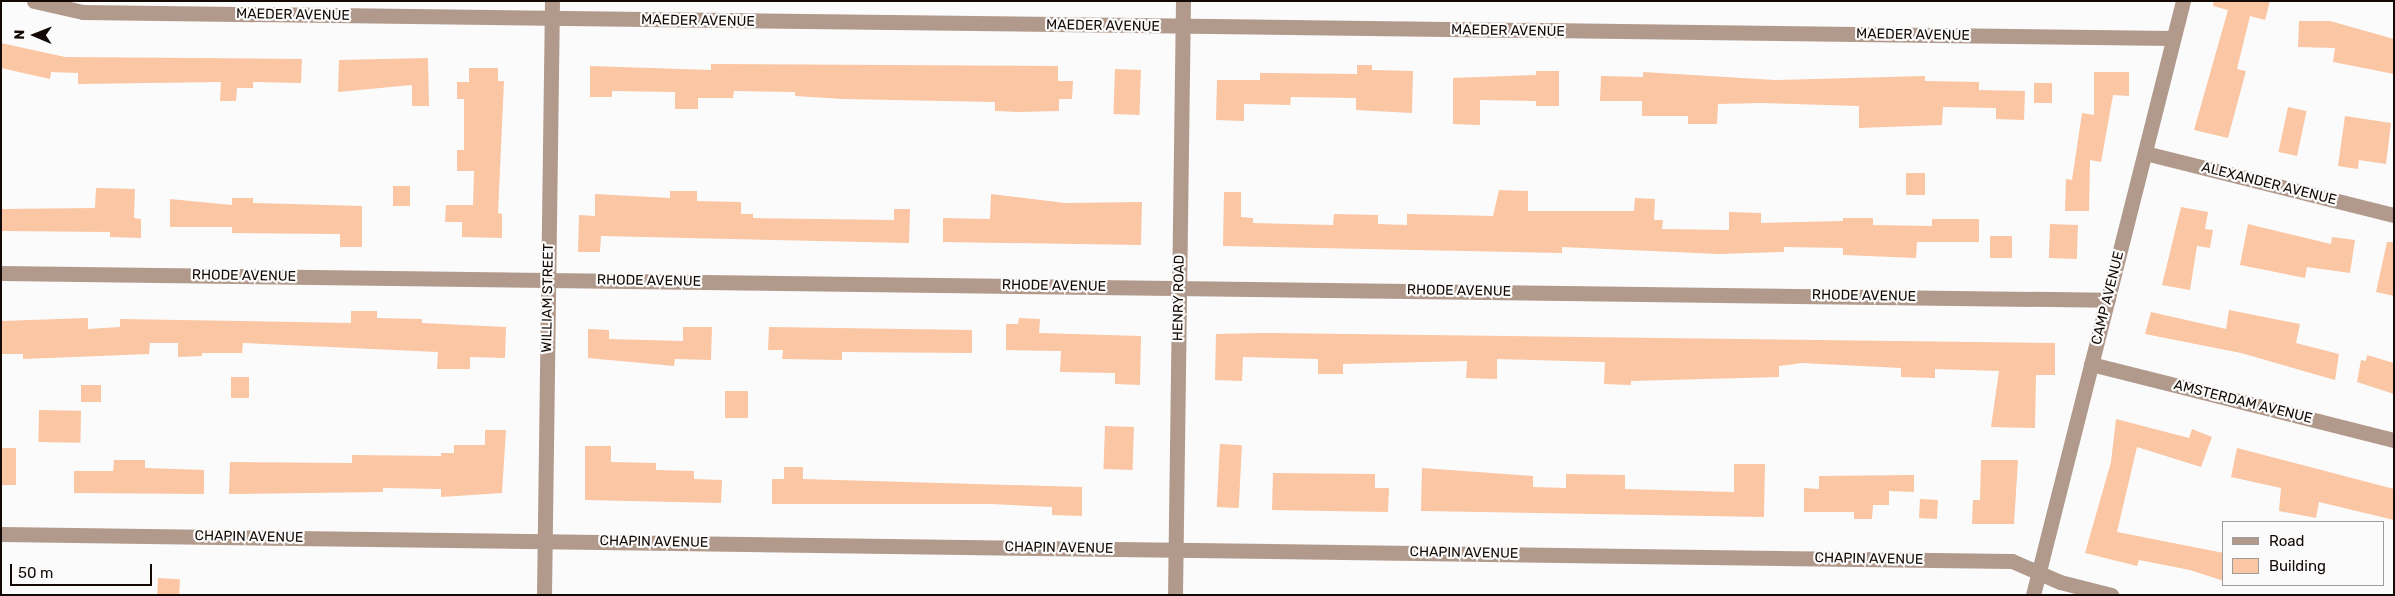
<!DOCTYPE html>
<html>
<head>
<meta charset="utf-8">
<style>
  body { margin:0 }
  #map { position:relative; width:2395px; height:596px; overflow:hidden; background:#fbfbfb; font-family:Rubik,sans-serif }
  div>[style] { position:absolute }
  .building>* { inset:0; background:#fac6a3; transform-origin:0 0 }
  .minor>* { height:15px; margin:-7.5px; padding:0 7.5px; transform-origin:7.5px; border-radius:7.5px; background:#b19a8c }
  span { translate:-50% -50%; white-space:nowrap; text-align:center; line-height:1.15; -webkit-text-stroke:4.5px #fbfbfb; paint-order:stroke }
  .street-label { font-size:14px; color:#130a05 }
  .frame { position:absolute; inset:0; border:2px solid #130a05; pointer-events:none }
  .legend { position:absolute; left:2222px; top:521px; width:162px; height:65px; box-sizing:border-box; background:#fbfbfb; border:1px solid #9e9b99; margin:0; padding:6px 9px; list-style:none; font-size:15px; color:#130a05 }
  .legend li { display:flex; align-items:center; gap:10px; height:25px }
  .legend b { width:25px; border:1px solid #9e9b99 }
  .north { position:absolute; left:10px; top:10px; width:50px; height:50px; -webkit-text-stroke:4px #fbfbfb; paint-order:stroke; rotate:271deg; font-size:14px; font-weight:700; line-height:20px; text-align:center; color:#130a05 }
  .north::after { content:''; display:block; margin:auto; width:18px; height:22px; background:#130a05; clip-path:polygon(50% 0,100% 100%,50% 72%,0 100%) }
  .scale { position:absolute; left:10px; top:564px; width:142px; height:22px; box-sizing:border-box; border:2px solid #130a05; border-top:0; padding-left:6px; font-size:15px; line-height:18px; white-space:nowrap; color:#130a05; -webkit-text-stroke:4px #fbfbfb; paint-order:stroke }
</style>
</head>
<body>
<div id="map">
  <div class="building">
    <div style="clip-path:polygon(2214px 1px,2270px 1px,2265px 20px,2250px 16px,2237px 69px,2246px 71px,2228px 138px,2194px 130px,2228px 10px,2213px 6px)"></div>
    <div style="clip-path:polygon(2299px 21px,2330px 21px,2394px 39px,2394px 74px,2333px 62px,2335px 48px,2298px 47px)"></div>
    <div style="clip-path:polygon(1px 43px,65px 57px,302px 59px,301px 83px,253px 82px,253px 88px,237px 88px,236px 101px,220px 101px,221px 82px,78px 84px,78px 73px,51px 72px,50px 79px,1px 68px)"></div>
    <div style="clip-path:polygon(428px 58px,429px 106px,412px 106px,412px 85px,338px 92px,339px 60px)"></div>
    <div style="clip-path:polygon(711px 64px,1058px 66px,1058px 81px,1073px 81px,1072px 99px,1059px 99px,1059px 111px,1018px 112px,995px 111px,995px 102px,844px 99px,795px 96px,795px 92px,734px 91px,733px 98px,698px 98px,698px 109px,675px 109px,675px 92px,612px 91px,612px 97px,590px 97px,590px 66px,711px 70px)"></div>
    <div style="clip-path:polygon(1357px 65px,1372px 65px,1372px 70px,1413px 71px,1412px 113px,1356px 110px,1356px 98px,1291px 97px,1290px 105px,1244px 104px,1244px 121px,1216px 120px,1217px 80px,1260px 80px,1260px 73px,1357px 74px)"></div>
    <div style="clip-path:polygon(469px 68px,498px 68px,498px 81px,504px 81px,498px 213px,502px 214px,502px 238px,462px 237px,462px 222px,445px 222px,446px 205px,473px 205px,474px 171px,457px 171px,457px 150px,464px 150px,464px 99px,457px 99px,457px 82px,469px 82px)"></div>
    <div style="left:1115px;top:69px;width:26px;height:45px;rotate:2deg"></div>
    <div style="clip-path:polygon(1536px 71px,1559px 71px,1559px 106px,1536px 106px,1536px 101px,1480px 100px,1480px 125px,1453px 124px,1453px 78px,1536px 75px)"></div>
    <div style="clip-path:polygon(1643px 72px,1775px 80px,1925px 76px,1925px 81px,1979px 82px,1979px 90px,2025px 91px,2024px 120px,1996px 119px,1996px 108px,1943px 107px,1942px 125px,1859px 128px,1859px 106px,1761px 103px,1718px 104px,1717px 124px,1688px 124px,1688px 116px,1642px 116px,1642px 101px,1600px 101px,1601px 76px,1643px 77px)"></div>
    <div style="clip-path:polygon(2094px 72px,2129px 72px,2129px 96px,2113px 95px,2101px 162px,2090px 160px,2089px 211px,2065px 211px,2066px 179px,2072px 180px,2082px 113px,2094px 115px)"></div>
    <div style="left:2034px;top:83px;width:18px;height:20px"></div>
    <div style="left:2288px;top:107px;width:19px;height:46px;rotate:12deg"></div>
    <div style="clip-path:polygon(2345px 116px,2391px 123px,2386px 164px,2359px 160px,2358px 169px,2338px 166px)"></div>
    <div style="left:1906px;top:173px;width:19px;height:22px"></div>
    <div style="left:393px;top:186px;width:17px;height:20px"></div>
    <div style="clip-path:polygon(96px 188px,135px 189px,134px 218px,141px 219px,141px 238px,110px 237px,110px 232px,1px 231px,1px 209px,95px 208px)"></div>
    <div style="clip-path:polygon(1499px 190px,1528px 191px,1528px 211px,1634px 211px,1635px 198px,1655px 199px,1654px 220px,1663px 220px,1662px 229px,1729px 230px,1729px 212px,1761px 213px,1761px 223px,1843px 221px,1843px 218px,1873px 218px,1873px 225px,1932px 226px,1932px 219px,1979px 219px,1979px 242px,1917px 242px,1916px 258px,1843px 255px,1843px 248px,1784px 247px,1784px 252px,1719px 254px,1562px 247px,1562px 253px,1223px 246px,1224px 192px,1241px 192px,1241px 217px,1253px 218px,1253px 223px,1333px 225px,1334px 214px,1378px 215px,1378px 224px,1407px 225px,1407px 214px,1493px 216px)"></div>
    <div style="clip-path:polygon(670px 191px,697px 191px,697px 201px,741px 202px,741px 214px,753px 214px,753px 218px,894px 220px,894px 209px,910px 209px,909px 243px,601px 236px,600px 252px,578px 252px,579px 215px,595px 216px,595px 194px,670px 198px)"></div>
    <div style="clip-path:polygon(991px 194px,1065px 203px,1142px 202px,1141px 245px,943px 242px,943px 218px,990px 219px)"></div>
    <div style="clip-path:polygon(232px 198px,253px 198px,253px 203px,362px 206px,362px 247px,340px 247px,340px 234px,232px 233px,232px 227px,170px 227px,170px 199px,232px 205px)"></div>
    <div style="clip-path:polygon(2181px 207px,2208px 212px,2205px 229px,2213px 230px,2210px 248px,2197px 246px,2190px 290px,2162px 285px)"></div>
    <div style="left:2050px;top:224px;width:28px;height:34px;rotate:2deg"></div>
    <div style="clip-path:polygon(2248px 224px,2331px 244px,2332px 237px,2355px 240px,2350px 273px,2307px 267px,2305px 278px,2240px 265px)"></div>
    <div style="left:1990px;top:236px;width:22px;height:22px"></div>
    <div style="clip-path:polygon(2387px 242px,2394px 242px,2394px 296px,2376px 292px)"></div>
    <div style="clip-path:polygon(2229px 310px,2300px 324px,2296px 343px,2339px 354px,2335px 380px,2241px 353px,2145px 334px,2151px 312px,2226px 329px)"></div>
    <div style="clip-path:polygon(351px 311px,377px 311px,377px 318px,422px 319px,422px 323px,506px 327px,505px 358px,470px 357px,470px 369px,437px 369px,438px 352px,243px 343px,242px 353px,202px 353px,202px 356px,178px 357px,178px 343px,150px 343px,149px 354px,23px 359px,23px 354px,1px 354px,1px 321px,88px 318px,88px 329px,120px 327px,120px 319px,351px 323px)"></div>
    <div style="clip-path:polygon(1019px 318px,1040px 319px,1039px 333px,1141px 336px,1140px 385px,1115px 384px,1115px 373px,1060px 372px,1061px 351px,1006px 350px,1006px 324px,1018px 324px)"></div>
    <div style="clip-path:polygon(683px 327px,712px 327px,711px 360px,675px 359px,674px 366px,588px 358px,588px 329px,609px 330px,609px 339px,683px 341px)"></div>
    <div style="clip-path:polygon(769px 327px,972px 330px,972px 353px,842px 352px,842px 360px,782px 359px,783px 350px,768px 350px)"></div>
    <div style="clip-path:polygon(1263px 333px,2055px 343px,2055px 375px,2036px 375px,2035px 428px,1991px 427px,1999px 371px,1935px 369px,1935px 378px,1901px 377px,1901px 368px,1802px 363px,1779px 366px,1779px 377px,1631px 381px,1631px 385px,1604px 384px,1605px 362px,1497px 359px,1497px 379px,1466px 378px,1467px 361px,1343px 364px,1343px 374px,1318px 374px,1318px 359px,1243px 357px,1242px 381px,1215px 380px,1216px 334px)"></div>
    <div style="clip-path:polygon(2367px 355px,2394px 363px,2394px 394px,2357px 382px,2361px 360px,2366px 361px)"></div>
    <div style="left:231px;top:377px;width:18px;height:21px"></div>
    <div style="left:81px;top:385px;width:20px;height:17px"></div>
    <div style="left:725px;top:391px;width:23px;height:27px"></div>
    <div style="left:39px;top:410px;width:42px;height:32px;rotate:1deg"></div>
    <div style="clip-path:polygon(2116px 419px,2189px 438px,2192px 429px,2212px 437px,2201px 467px,2137px 447px,2117px 532px,2224px 553px,2224px 581px,2190px 570px,2139px 560px,2137px 566px,2085px 553px,2111px 462px)"></div>
    <div style="left:1105px;top:426px;width:29px;height:43px;rotate:2deg"></div>
    <div style="clip-path:polygon(485px 430px,506px 430px,502px 493px,441px 497px,441px 489px,383px 488px,383px 492px,229px 494px,230px 462px,352px 463px,352px 455px,441px 456px,441px 453px,454px 453px,454px 445px,485px 445px)"></div>
    <div style="left:1220px;top:444px;width:22px;height:63px;rotate:3deg"></div>
    <div style="clip-path:polygon(585px 446px,611px 446px,611px 462px,656px 463px,656px 470px,694px 471px,694px 479px,722px 480px,721px 503px,585px 500px)"></div>
    <div style="left:1px;top:448px;width:15px;height:37px"></div>
    <div style="clip-path:polygon(2237px 448px,2394px 489px,2394px 520px,2319px 502px,2316px 518px,2279px 511px,2281px 488px,2231px 477px)"></div>
    <div style="clip-path:polygon(114px 460px,145px 460px,145px 468px,204px 470px,204px 494px,74px 493px,74px 471px,113px 471px)"></div>
    <div style="clip-path:polygon(1981px 460px,2018px 460px,2014px 524px,1972px 524px,1973px 500px,1980px 500px)"></div>
    <div style="clip-path:polygon(1734px 464px,1765px 464px,1764px 517px,1421px 511px,1422px 468px,1533px 476px,1533px 487px,1566px 488px,1566px 474px,1625px 475px,1625px 489px,1734px 492px)"></div>
    <div style="clip-path:polygon(784px 467px,803px 467px,803px 479px,1082px 487px,1082px 516px,1052px 515px,1052px 507px,991px 504px,772px 504px,772px 479px,784px 479px)"></div>
    <div style="clip-path:polygon(1273px 473px,1375px 474px,1375px 488px,1389px 488px,1388px 512px,1272px 510px)"></div>
    <div style="clip-path:polygon(1914px 475px,1914px 492px,1889px 491px,1889px 505px,1873px 505px,1872px 519px,1854px 519px,1854px 512px,1804px 512px,1804px 488px,1819px 489px,1819px 476px)"></div>
    <div style="left:1920px;top:499px;width:18px;height:19px;rotate:3deg"></div>
    <div style="left:158px;top:578px;width:22px;height:17px;rotate:3deg"></div>
  </div>
  <div class="minor">
    <div style="left:34px;top:1px;width:50px;rotate:12.7deg"></div>
    <div style="left:83px;top:12px;width:2090px;rotate:0.71deg"></div>
    <div style="left:2145px;top:153px;width:257px;rotate:14deg"></div>
    <div style="left:1px;top:273px;width:2107px;rotate:0.73deg"></div>
    <div style="left:2091px;top:364px;width:312px;rotate:14.1deg"></div>
    <div style="left:1px;top:534px;width:2011px;rotate:0.77deg"></div>
    <div style="left:2012px;top:561px;width:52px;rotate:23.6deg"></div>
    <div style="left:2060px;top:582px;width:53px;rotate:14.3deg"></div>
    <div style="left:544px;top:595px;width:594px;rotate:-89.23deg"></div>
    <div style="left:1175px;top:595px;width:594px;rotate:-89.23deg"></div>
    <div style="left:2033px;top:595px;width:613px;rotate:-75.83deg"></div>
  </div>
  <div class="street-label">
    <span style="left:293px;top:15px;rotate:1deg">MAEDER AVENUE</span>
    <span style="left:698px;top:21px;rotate:1deg">MAEDER AVENUE</span>
    <span style="left:1103px;top:26px;rotate:1deg">MAEDER AVENUE</span>
    <span style="left:1508px;top:31px;rotate:1deg">MAEDER AVENUE</span>
    <span style="left:1913px;top:35px;rotate:1deg">MAEDER AVENUE</span>
    <span style="left:2269px;top:184px;rotate:14deg">ALEXANDER AVENUE</span>
    <span style="left:244px;top:276px;rotate:1deg">RHODE AVENUE</span>
    <span style="left:649px;top:281px;rotate:1deg">RHODE AVENUE</span>
    <span style="left:1054px;top:286px;rotate:1deg">RHODE AVENUE</span>
    <span style="left:1459px;top:291px;rotate:1deg">RHODE AVENUE</span>
    <span style="left:1864px;top:296px;rotate:1deg">RHODE AVENUE</span>
    <span style="left:548px;top:298px;rotate:-89deg">WILLIAM STREET</span>
    <span style="left:1179px;top:298px;rotate:-89deg">HENRY ROAD</span>
    <span style="left:2108px;top:298px;rotate:-76deg">CAMP AVENUE</span>
    <span style="left:2243px;top:402px;rotate:14deg">AMSTERDAM AVENUE</span>
    <span style="left:249px;top:537px;rotate:1deg">CHAPIN AVENUE</span>
    <span style="left:654px;top:542px;rotate:1deg">CHAPIN AVENUE</span>
    <span style="left:1059px;top:548px;rotate:1deg">CHAPIN AVENUE</span>
    <span style="left:1464px;top:553px;rotate:1deg">CHAPIN AVENUE</span>
    <span style="left:1869px;top:559px;rotate:1deg">CHAPIN AVENUE</span>
  </div>
  <div class="frame"></div>
  <ul class="legend">
  <li><b style="height:6px;background:#b19a8c"></b>Road</li>
  <li><b style="height:14px;background:#fac6a3"></b>Building</li>
  </ul>
  <div class="north">N</div>
  <div class="scale">50 m</div>
</div>
</body>
</html>
